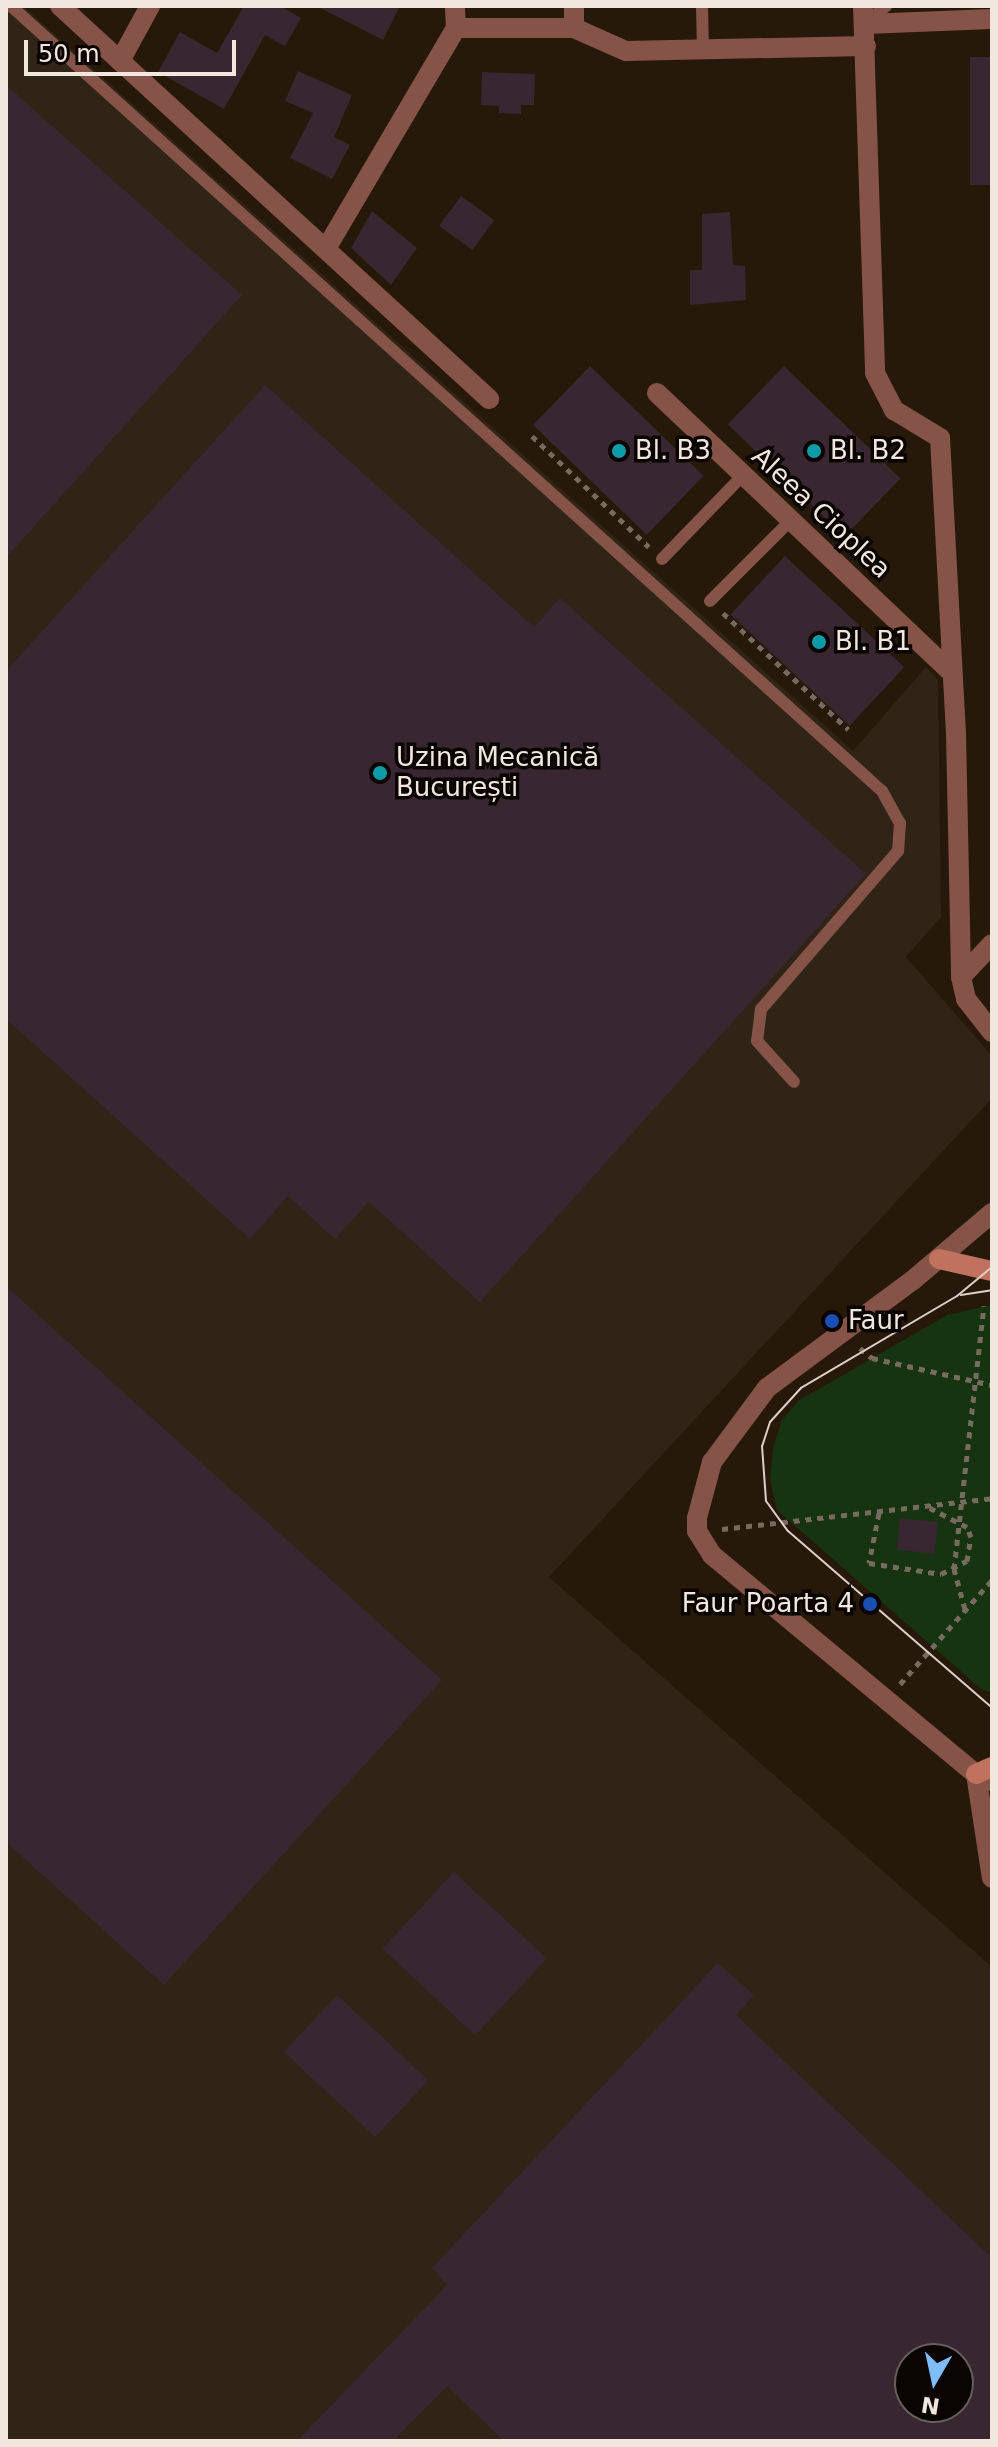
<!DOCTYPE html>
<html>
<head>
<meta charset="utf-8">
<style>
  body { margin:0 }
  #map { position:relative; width:998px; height:2447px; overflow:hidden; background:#26190a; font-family:"DejaVu Sans",sans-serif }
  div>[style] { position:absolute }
  .industrial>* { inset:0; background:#302416 }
  .green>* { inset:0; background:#173410 }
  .building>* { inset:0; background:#382630; transform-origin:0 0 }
  .path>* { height:5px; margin-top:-2.5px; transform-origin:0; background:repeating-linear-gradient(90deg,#776b5f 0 6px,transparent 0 12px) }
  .service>* { height:12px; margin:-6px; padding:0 6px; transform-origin:6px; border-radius:6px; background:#855347 }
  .minor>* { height:20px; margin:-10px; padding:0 10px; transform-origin:10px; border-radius:10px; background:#855347 }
  .secondary>* { height:20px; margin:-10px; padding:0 10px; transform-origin:10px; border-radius:10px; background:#c1725e }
  .tram>* { height:2px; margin:-1px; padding:0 1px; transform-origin:1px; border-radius:1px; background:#dcd1c8 }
  .dots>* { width:22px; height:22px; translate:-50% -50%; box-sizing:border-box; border:4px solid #0a0502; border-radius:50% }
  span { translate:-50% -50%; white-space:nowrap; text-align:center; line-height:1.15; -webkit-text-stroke:7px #0a0502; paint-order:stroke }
  .poi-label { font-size:26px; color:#f1e7de }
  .left { translate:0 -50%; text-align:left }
  .right { translate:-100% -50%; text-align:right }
  .street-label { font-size:26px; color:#f1e7de }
  .frame { position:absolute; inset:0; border:8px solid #f1e7de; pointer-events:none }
  .north { position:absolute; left:894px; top:2343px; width:80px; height:80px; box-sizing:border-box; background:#0a0502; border:2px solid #665f5a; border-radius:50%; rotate:189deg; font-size:22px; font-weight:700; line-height:32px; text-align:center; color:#f1e7de }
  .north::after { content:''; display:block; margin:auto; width:28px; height:36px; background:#7fbdfa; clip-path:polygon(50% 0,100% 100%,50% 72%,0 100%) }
  .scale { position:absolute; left:24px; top:40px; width:212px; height:36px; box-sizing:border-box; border:4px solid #f1e7de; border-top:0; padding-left:10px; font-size:24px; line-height:28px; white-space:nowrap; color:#f1e7de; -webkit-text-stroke:6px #0a0502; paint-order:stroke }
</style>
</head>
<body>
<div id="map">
  <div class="industrial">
    <div style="clip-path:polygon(evenodd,6px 6px,23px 6px,853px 751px,926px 667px,938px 680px,941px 917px,906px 957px,992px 1056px,992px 1098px,549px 1577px,992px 1967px,992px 2441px,6px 2441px,6px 6px,910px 2359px,958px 2359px,958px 2407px,910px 2407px,910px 2359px)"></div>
  </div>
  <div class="green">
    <div style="clip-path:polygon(992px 1305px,992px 1693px,981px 1689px,777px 1510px,770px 1480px,773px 1448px,782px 1420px,798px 1401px,947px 1315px)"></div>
  </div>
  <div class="building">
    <div style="clip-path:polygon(244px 6px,280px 6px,301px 18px,285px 46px,265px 35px,224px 109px,158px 72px,180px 32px,217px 53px)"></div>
    <div style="clip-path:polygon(316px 6px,400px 6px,383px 40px)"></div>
    <div style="left:992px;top:57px;width:128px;height:22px;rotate:90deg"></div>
    <div style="clip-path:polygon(298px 71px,352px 95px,334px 137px,350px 145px,332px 179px,290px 158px,313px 113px,285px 101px)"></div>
    <div style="clip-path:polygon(482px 72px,535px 74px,534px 105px,521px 105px,521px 114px,499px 113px,499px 106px,481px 105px)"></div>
    <div style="clip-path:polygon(6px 85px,242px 295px,6px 558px)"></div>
    <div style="left:461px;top:196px;width:41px;height:37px;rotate:36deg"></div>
    <div style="clip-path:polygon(372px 211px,417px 248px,391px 285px,351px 248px)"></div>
    <div style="clip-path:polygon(730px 212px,733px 265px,745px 266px,746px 300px,690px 305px,690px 270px,702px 270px,702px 214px)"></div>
    <div style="left:590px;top:366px;width:158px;height:82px;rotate:44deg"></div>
    <div style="left:784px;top:366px;width:162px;height:81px;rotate:44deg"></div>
    <div style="clip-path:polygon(265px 385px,534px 627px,560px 598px,866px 874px,480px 1302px,369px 1202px,335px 1239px,288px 1196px,250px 1239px,6px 1019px,6px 671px)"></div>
    <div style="left:785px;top:556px;width:163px;height:80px;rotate:43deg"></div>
    <div style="clip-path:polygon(6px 1286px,442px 1680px,164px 1985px,6px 1842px)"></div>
    <div style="left:900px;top:1518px;width:38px;height:32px;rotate:6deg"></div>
    <div style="left:454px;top:1872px;width:127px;height:105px;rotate:43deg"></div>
    <div style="clip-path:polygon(evenodd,718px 1963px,754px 1995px,736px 2015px,992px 2258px,992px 2441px,504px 2441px,447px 2386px,393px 2441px,297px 2441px,447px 2285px,432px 2268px,718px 1963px,910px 2359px,958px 2359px,958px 2407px,910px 2407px,910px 2359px)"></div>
    <div style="left:337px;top:1995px;width:125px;height:78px;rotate:43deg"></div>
  </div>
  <div class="path">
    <div style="left:532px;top:436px;width:161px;rotate:43.5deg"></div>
    <div style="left:723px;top:613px;width:171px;rotate:42.9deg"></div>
    <div style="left:860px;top:1348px;width:16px;rotate:40deg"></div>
    <div style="left:872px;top:1358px;width:123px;rotate:12.7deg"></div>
    <div style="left:879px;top:1513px;width:51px;rotate:101.3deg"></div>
    <div style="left:869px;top:1563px;width:73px;rotate:8.7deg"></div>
    <div style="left:941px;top:1574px;width:29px;rotate:-27deg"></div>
    <div style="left:967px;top:1561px;width:24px;rotate:-81deg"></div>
    <div style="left:971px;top:1537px;width:11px;rotate:-112deg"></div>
    <div style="left:967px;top:1527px;width:42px;rotate:-152.8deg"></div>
    <div style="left:722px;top:1529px;width:272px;rotate:-6.5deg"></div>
    <div style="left:965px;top:1609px;width:41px;rotate:-105.4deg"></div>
    <div style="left:954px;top:1569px;width:265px;rotate:-83.5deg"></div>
    <div style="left:900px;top:1684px;width:139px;rotate:-48.5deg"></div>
  </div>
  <div class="service">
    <div style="left:11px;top:6px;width:1173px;rotate:42.03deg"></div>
    <div style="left:882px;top:791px;width:37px;rotate:61deg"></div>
    <div style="left:900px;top:823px;width:28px;rotate:94deg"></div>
    <div style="left:898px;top:851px;width:209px;rotate:130.9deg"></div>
    <div style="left:761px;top:1009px;width:32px;rotate:97deg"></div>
    <div style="left:757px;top:1041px;width:55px;rotate:47.9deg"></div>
    <div style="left:702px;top:6px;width:44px;rotate:88.7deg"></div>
    <div style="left:867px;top:22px;width:25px;rotate:-40deg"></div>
    <div style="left:662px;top:559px;width:117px;rotate:-46deg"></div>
    <div style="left:710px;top:601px;width:115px;rotate:-45deg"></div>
  </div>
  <div class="minor">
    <div style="left:60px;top:6px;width:582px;rotate:42.49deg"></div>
    <div style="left:574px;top:6px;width:22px;rotate:90deg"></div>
    <div style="left:863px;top:6px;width:367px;rotate:88.1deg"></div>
    <div style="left:875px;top:373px;width:42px;rotate:62.8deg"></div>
    <div style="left:894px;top:410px;width:54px;rotate:31.3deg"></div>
    <div style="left:940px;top:438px;width:295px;rotate:86.9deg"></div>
    <div style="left:956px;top:733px;width:244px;rotate:88.8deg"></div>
    <div style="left:961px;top:977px;width:23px;rotate:77deg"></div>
    <div style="left:966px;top:999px;width:42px;rotate:51.8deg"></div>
    <div style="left:865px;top:24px;width:127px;rotate:-2.3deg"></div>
    <div style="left:456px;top:28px;width:118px"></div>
    <div style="left:574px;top:28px;width:57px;rotate:23.9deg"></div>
    <div style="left:626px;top:51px;width:240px;rotate:-1.2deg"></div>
    <div style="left:120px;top:61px;width:63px;rotate:-61.4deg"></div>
    <div style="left:327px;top:247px;width:254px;rotate:-59.5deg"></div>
    <div style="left:456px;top:28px;width:22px;rotate:-93deg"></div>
    <div style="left:657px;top:393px;width:402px;rotate:43.5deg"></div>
    <div style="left:961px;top:977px;width:45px;rotate:-46.8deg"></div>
    <div style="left:992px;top:1213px;width:104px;rotate:139.7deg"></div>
    <div style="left:913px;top:1280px;width:182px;rotate:143.5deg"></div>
    <div style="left:767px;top:1388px;width:92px;rotate:126.6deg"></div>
    <div style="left:712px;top:1462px;width:58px;rotate:105deg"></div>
    <div style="left:697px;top:1518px;width:13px;rotate:90deg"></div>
    <div style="left:697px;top:1531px;width:28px;rotate:58deg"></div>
    <div style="left:712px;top:1555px;width:343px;rotate:39.7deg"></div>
    <div style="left:976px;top:1774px;width:17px;rotate:24deg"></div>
    <div style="left:976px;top:1774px;width:105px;rotate:81.3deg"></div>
  </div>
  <div class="secondary">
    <div style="left:939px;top:1259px;width:54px;rotate:12.8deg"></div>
    <div style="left:976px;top:1774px;width:17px;rotate:-24deg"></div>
  </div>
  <div class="tram">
    <div style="left:992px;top:1267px;width:45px;rotate:140.4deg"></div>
    <div style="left:957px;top:1296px;width:181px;rotate:149.5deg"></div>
    <div style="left:801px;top:1388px;width:46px;rotate:132.4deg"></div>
    <div style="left:770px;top:1422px;width:25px;rotate:108deg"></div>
    <div style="left:762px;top:1446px;width:55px;rotate:85.8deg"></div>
    <div style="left:766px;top:1501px;width:37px;rotate:54deg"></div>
    <div style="left:788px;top:1531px;width:270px;rotate:40.9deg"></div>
    <div style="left:961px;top:1295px;width:31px;rotate:-9deg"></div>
  </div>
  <div class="dots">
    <div style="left:619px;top:451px;background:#0f9aa8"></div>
    <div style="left:814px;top:451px;background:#0f9aa8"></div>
    <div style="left:819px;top:642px;background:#0f9aa8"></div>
    <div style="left:380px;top:773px;background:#0f9aa8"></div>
    <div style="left:832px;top:1321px;background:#1a4fb4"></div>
    <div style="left:870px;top:1604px;background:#1a4fb4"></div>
  </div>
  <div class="poi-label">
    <span class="left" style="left:635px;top:451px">Bl. B3</span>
    <span class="left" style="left:830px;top:451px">Bl. B2</span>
    <span class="left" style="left:835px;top:642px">Bl. B1</span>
    <span class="left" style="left:396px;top:773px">Uzina Mecanică<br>București</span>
    <span class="left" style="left:848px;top:1321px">Faur</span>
    <span class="right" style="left:854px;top:1604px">Faur Poarta 4</span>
  </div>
  <div class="street-label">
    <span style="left:821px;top:513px;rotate:43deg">Aleea Cioplea</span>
  </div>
  <div class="frame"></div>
  <div class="north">N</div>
  <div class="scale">50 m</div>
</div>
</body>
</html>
